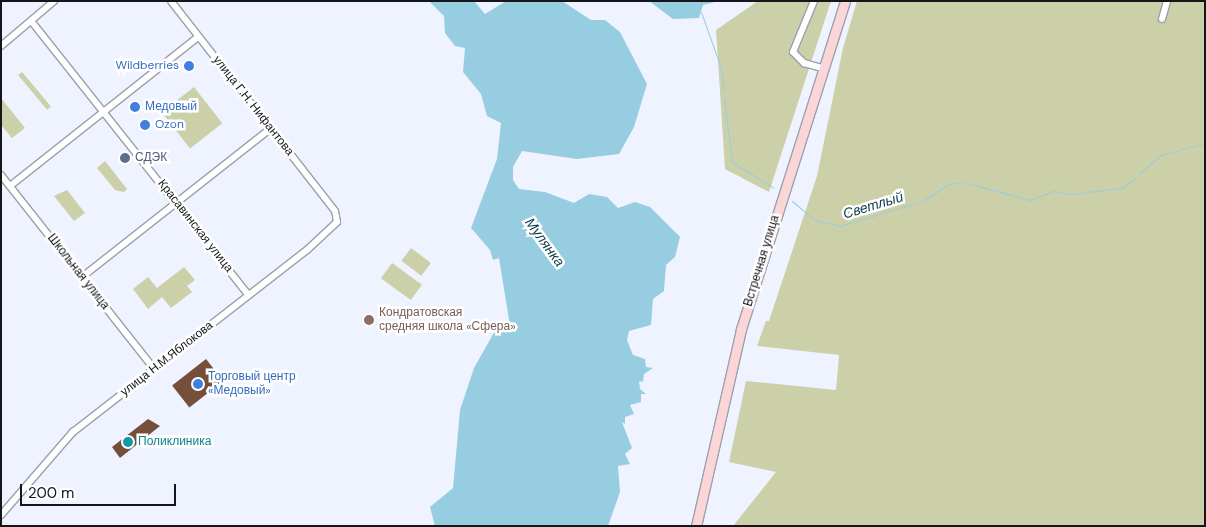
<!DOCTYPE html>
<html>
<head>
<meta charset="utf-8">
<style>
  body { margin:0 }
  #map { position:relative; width:1206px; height:527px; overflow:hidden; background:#eff3ff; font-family:"DM Sans",sans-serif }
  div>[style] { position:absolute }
  .green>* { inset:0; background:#cbd0a8; transform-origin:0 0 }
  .water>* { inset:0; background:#97cde0 }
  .stream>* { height:1px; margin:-0.5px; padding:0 0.5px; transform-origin:0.5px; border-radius:0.5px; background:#97cde0 }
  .building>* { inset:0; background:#764f3a; transform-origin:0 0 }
  .roads { filter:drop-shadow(1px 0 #9da0ab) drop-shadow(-1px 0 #9da0ab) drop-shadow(0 1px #9da0ab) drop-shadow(0 -1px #9da0ab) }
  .street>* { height:6px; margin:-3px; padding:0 3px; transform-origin:3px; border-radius:3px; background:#fff }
  .secondary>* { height:9px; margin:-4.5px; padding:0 4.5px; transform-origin:4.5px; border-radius:4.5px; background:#fad6d8 }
  .dots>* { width:14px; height:14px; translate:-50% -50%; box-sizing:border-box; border:2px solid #fff; border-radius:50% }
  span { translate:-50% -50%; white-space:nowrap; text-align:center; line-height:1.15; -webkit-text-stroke:5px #fff; paint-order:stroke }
  .shop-label { font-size:12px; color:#366cbe }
  .right { translate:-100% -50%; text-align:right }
  .left { translate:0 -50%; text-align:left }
  .street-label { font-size:12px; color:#15161a }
  .service-label { font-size:12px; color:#4e5e75 }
  .education-label { font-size:12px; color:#785e54 }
  .culture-label { font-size:12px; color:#0d838f }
  .water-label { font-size:14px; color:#11414f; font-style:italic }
  .frame { position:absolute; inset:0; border:2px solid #15161a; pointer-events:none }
  .scale { position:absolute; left:20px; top:484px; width:156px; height:22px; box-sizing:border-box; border:2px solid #15161a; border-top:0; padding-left:6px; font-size:15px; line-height:18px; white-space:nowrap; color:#15161a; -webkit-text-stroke:4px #fff; paint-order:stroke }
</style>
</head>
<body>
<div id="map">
  <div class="green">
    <div style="clip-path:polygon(758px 1px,831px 1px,769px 192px,725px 169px,716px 30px)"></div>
    <div style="clip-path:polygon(857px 1px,1205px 1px,1205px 526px,733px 526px,776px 472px,729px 462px,746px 381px,836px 390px,839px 355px,757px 346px,766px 321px,769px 321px,817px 176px,843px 48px)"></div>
    <div style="left:22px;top:72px;width:45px;height:5px;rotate:50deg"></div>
    <div style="left:194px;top:87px;width:46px;height:41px;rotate:52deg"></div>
    <div style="clip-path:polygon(1px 98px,25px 128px,12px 138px,1px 125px)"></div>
    <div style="clip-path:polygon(105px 161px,127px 189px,124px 192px,115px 190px,97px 168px)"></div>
    <div style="clip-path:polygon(67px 190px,85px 213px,74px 221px,54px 196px)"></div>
    <div style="left:411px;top:248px;width:25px;height:16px;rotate:37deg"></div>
    <div style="left:392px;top:263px;width:37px;height:19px;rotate:36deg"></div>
    <div style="clip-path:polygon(184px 267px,195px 280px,187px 286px,192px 292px,171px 308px,162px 297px,148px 309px,133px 289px,148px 277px,157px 288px)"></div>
  </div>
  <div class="water">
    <div style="clip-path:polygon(429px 1px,474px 1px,485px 14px,506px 1px,562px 1px,591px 20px,605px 20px,620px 32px,647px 84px,634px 127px,619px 154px,577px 159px,522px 151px,513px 167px,513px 180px,519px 189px,545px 192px,574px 203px,589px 194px,607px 197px,618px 208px,635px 202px,650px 207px,680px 237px,675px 257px,666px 265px,664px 291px,653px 299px,651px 325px,629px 331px,627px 340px,633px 355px,645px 359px,646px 367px,653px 368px,644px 374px,643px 382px,639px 381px,640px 389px,646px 394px,641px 394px,641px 402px,630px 405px,634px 414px,625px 417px,625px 424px,622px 422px,632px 448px,625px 454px,630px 464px,618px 466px,620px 492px,608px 526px,435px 526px,430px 507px,453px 488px,460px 410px,474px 368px,496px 329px,510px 326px,499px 258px,493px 260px,490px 250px,471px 228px,497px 159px,501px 123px,487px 116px,481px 94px,463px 72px,465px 48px,455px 46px,445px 33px,444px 16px)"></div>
    <div style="clip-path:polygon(649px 1px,719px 1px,703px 5px,699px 18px,673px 19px)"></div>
  </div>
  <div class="stream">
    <div style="left:701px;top:12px;width:59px;rotate:70.3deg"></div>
    <div style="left:721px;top:68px;width:23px;rotate:83deg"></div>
    <div style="left:724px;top:98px;width:64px;rotate:82.9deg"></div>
    <div style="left:732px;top:162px;width:49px;rotate:31.8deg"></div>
    <div style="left:1139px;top:174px;width:29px;rotate:-41deg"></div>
    <div style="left:1161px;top:155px;width:46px;rotate:-15.3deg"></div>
    <div style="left:967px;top:183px;width:65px;rotate:15.1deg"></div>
    <div style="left:1030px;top:200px;width:25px;rotate:-21deg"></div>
    <div style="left:1053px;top:191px;width:18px;rotate:9deg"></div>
    <div style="left:1071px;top:194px;width:51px;rotate:-6.7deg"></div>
    <div style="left:1122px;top:188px;width:16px;rotate:-38deg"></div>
    <div style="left:792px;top:201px;width:30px;rotate:40deg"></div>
    <div style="left:815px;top:220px;width:26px;rotate:13deg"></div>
    <div style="left:840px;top:226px;width:86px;rotate:-17deg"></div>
    <div style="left:922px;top:201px;width:34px;rotate:-32deg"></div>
    <div style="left:951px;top:183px;width:11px;rotate:-5deg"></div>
  </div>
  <div class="building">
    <div style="left:206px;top:359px;width:28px;height:43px;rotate:52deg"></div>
    <div style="clip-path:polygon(148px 419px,160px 426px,120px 458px,112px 447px)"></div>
  </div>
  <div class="roads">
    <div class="street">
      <div style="left:814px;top:1px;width:55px;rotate:112.4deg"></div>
      <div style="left:793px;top:52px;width:16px;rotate:45deg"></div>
      <div style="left:804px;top:63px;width:19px;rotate:16deg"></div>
      <div style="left:1162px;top:19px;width:19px;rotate:-74deg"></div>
      <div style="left:32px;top:22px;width:348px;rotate:51.6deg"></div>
      <div style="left:1px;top:46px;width:70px;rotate:-40.3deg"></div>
      <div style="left:1px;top:175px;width:247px;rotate:51.7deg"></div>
      <div style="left:10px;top:186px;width:240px;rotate:-38.4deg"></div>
      <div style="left:82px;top:277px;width:239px;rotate:-38.2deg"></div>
      <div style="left:1px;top:515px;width:110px;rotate:-49.1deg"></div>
      <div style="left:73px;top:432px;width:296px;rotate:-37.9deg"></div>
      <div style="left:307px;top:250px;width:41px;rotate:-43deg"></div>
      <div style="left:337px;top:222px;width:11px;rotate:-100deg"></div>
      <div style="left:335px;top:211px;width:266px;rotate:-128deg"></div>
    </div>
    <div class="secondary">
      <div style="left:696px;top:526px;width:202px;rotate:-77.1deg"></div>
      <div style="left:741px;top:329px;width:344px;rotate:-72.4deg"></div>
    </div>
  </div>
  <div class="dots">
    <div style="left:189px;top:66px;background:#3f7fe0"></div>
    <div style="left:135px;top:107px;background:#3f7fe0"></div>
    <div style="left:145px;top:125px;background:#3f7fe0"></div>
    <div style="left:125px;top:158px;background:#5c6f8a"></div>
    <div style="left:369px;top:320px;background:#8d6e63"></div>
    <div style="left:198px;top:384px;background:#3f7fe0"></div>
    <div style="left:128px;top:442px;background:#0f9aa8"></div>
  </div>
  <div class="shop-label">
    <span class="right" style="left:179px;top:66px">Wildberries</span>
    <span class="left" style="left:145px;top:107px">Медовый</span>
    <span class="left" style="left:155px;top:125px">Ozon</span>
    <span class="left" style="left:208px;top:384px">Торговый центр<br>«Медовый»</span>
  </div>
  <div class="street-label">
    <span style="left:253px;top:106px;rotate:52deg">улица Г.Н. Нифантова</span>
    <span style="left:195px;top:226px;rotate:52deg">Красавинская улица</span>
    <span style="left:762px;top:261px;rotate:-73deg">Встречная улица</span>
    <span style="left:78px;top:272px;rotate:52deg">Школьная улица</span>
    <span style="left:167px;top:359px;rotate:-38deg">улица Н.М.Яблокова</span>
  </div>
  <div class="service-label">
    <span class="left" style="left:135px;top:158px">СДЭК</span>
  </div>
  <div class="education-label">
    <span class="left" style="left:379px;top:320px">Кондратовская<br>средняя школа «Сфера»</span>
  </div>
  <div class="culture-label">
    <span class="left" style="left:138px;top:442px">Поликлиника</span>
  </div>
  <div class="water-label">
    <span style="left:873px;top:205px;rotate:-17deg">Светлый</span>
    <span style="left:545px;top:242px;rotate:54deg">Мулянка</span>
  </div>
  <div class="frame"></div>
  <div class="scale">200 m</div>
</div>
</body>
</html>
